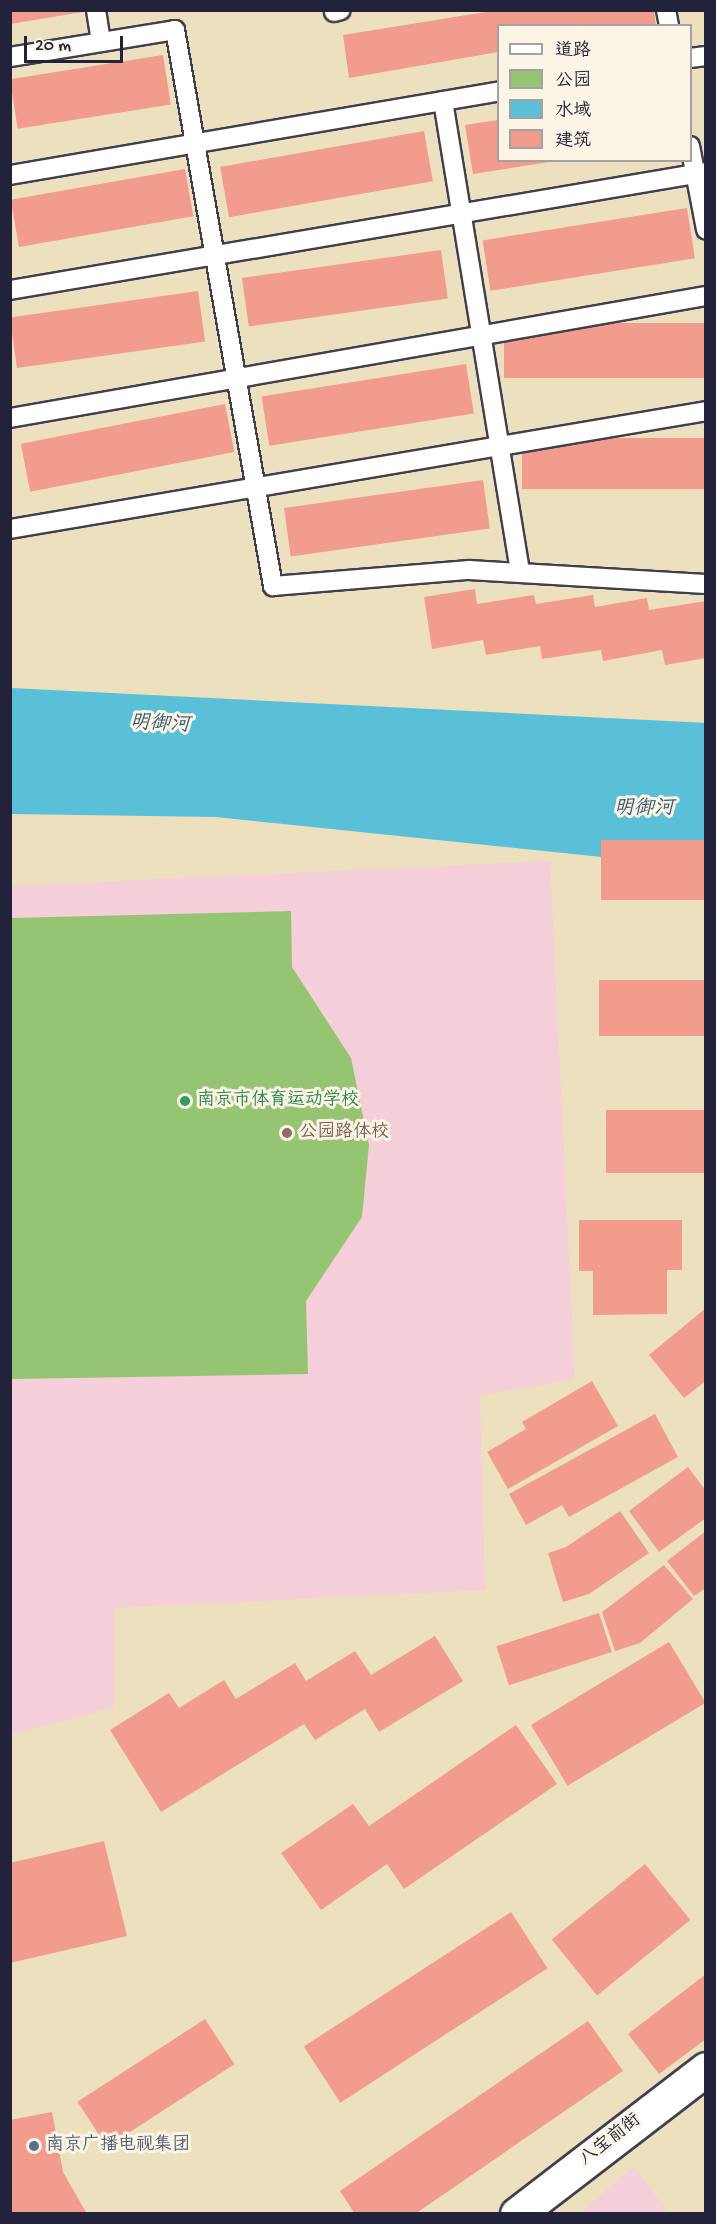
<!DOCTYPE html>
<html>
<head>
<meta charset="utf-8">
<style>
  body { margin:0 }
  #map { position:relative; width:716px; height:2224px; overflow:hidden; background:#ede0bf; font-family:"Gochi Hand","LXGW WenKai TC",sans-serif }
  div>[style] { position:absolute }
  .built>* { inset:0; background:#f5cfda }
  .green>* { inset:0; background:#95c473 }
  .water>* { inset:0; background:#5ac0d8 }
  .river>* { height:60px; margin:-30px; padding:0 30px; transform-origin:30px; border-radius:30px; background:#5ac0d8 }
  .building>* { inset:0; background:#f29c8e; transform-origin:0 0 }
  .roads { filter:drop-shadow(2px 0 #403e4f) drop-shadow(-2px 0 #403e4f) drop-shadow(0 2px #403e4f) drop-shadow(0 -2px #403e4f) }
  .lane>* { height:18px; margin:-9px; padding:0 9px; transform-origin:9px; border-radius:9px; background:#fff }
  .street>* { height:33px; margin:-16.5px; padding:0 16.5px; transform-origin:16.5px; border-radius:16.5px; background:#fff }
  .dots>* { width:16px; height:16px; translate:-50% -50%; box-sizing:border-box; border:3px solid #fcf5e5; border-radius:50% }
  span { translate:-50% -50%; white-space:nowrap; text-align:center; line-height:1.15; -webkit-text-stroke:6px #fcf5e5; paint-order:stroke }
  .leisure-label { font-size:18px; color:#27864d }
  .left { translate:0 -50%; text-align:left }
  .education-label { font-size:18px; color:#785e54 }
  .street-label { font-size:18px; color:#22223b }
  .service-label { font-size:18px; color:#4e5e75 }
  .water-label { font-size:20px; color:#365972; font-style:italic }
  .frame { position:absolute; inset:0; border:12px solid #22223b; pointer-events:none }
  .legend { position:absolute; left:497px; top:24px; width:195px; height:138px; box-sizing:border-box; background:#fcf5e5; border:2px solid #a5a1a1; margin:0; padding:8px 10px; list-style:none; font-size:18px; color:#22223b }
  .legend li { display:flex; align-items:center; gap:12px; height:30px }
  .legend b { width:30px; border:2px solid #a5a1a1 }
  .scale { position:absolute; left:24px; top:36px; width:99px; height:27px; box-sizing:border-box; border:3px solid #22223b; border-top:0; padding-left:8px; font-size:18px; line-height:21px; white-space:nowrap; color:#22223b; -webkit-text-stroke:4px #fcf5e5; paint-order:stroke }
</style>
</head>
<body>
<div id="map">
  <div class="built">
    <div style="clip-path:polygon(550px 861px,575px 1379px,480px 1395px,485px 1590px,115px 1608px,114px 1707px,11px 1735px,10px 886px)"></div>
    <div style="clip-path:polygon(634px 2167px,669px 2213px,580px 2213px)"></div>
  </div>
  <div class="green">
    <div style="clip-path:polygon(291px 911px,292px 967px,351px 1058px,369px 1145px,362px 1217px,306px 1301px,308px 1374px,11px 1379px,11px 918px)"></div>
  </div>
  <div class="water">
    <div style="clip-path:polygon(11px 726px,705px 759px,705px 862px,621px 859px,216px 817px,11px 814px)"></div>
  </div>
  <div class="river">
    <div style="left:10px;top:718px;width:697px;rotate:2.88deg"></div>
  </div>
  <div class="building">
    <div style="clip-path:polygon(10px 10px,83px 10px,83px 12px,10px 24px)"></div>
    <div style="clip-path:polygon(498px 10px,654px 10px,656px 26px,498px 26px,498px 52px,349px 78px,343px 35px)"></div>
    <div style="left:163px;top:55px;width:50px;height:155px;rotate:81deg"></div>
    <div style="clip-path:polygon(498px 120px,498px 160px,549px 162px,473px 174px,465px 125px)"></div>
    <div style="left:424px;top:131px;width:51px;height:207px;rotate:80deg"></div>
    <div style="left:185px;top:169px;width:48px;height:177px;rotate:80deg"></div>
    <div style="left:687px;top:208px;width:51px;height:207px;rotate:81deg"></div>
    <div style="left:441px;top:250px;width:49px;height:201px;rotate:82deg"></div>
    <div style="left:198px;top:291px;width:51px;height:190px;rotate:82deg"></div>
    <div style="left:706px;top:323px;width:55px;height:202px;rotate:90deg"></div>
    <div style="left:466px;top:364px;width:50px;height:207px;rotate:81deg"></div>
    <div style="left:225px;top:404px;width:49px;height:208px;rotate:79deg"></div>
    <div style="left:706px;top:438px;width:51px;height:184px;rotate:90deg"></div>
    <div style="left:483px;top:480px;width:49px;height:201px;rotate:82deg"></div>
    <div style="clip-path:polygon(475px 589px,477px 604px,534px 595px,536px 604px,593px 595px,595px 607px,647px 598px,649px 610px,706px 601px,706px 658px,665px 665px,662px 650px,603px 661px,601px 650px,542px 659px,540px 646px,486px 655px,483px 640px,432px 649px,424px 597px)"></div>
    <div style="left:706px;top:840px;width:60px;height:105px;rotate:90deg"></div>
    <div style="left:706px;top:980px;width:56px;height:107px;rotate:90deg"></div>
    <div style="left:706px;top:1110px;width:63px;height:100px;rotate:90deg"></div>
    <div style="clip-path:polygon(579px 1220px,682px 1220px,682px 1270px,667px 1270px,667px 1314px,593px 1315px,593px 1271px,579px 1271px)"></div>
    <div style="clip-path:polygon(706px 1308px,706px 1381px,684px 1398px,649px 1355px)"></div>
    <div style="clip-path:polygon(592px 1381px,618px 1426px,508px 1489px,487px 1452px,526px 1429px,522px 1422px)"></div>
    <div style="clip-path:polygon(655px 1414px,678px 1457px,569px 1517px,562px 1505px,526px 1525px,509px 1494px)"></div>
    <div style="clip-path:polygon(688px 1467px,706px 1491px,706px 1518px,659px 1552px,629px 1511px)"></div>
    <div style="clip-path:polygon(620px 1511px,649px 1553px,589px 1594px,563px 1602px,548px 1553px,566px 1547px)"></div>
    <div style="clip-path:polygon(706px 1531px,706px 1588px,694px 1596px,667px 1561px)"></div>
    <div style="clip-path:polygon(664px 1565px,693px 1599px,640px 1643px,615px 1651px,602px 1612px)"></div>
    <div style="left:599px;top:1613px;width:41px;height:108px;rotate:72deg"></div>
    <div style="clip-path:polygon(435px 1636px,463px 1681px,379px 1732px,365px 1709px,315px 1740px,304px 1724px,161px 1812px,110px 1730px,169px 1693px,179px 1708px,224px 1680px,236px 1699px,295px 1663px,306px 1681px,355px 1651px,371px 1675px)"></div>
    <div style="left:669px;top:1642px;width:71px;height:161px;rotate:59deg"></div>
    <div style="clip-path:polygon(516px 1725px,557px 1784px,404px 1889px,387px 1864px,321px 1910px,281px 1853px,353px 1804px,369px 1826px)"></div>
    <div style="clip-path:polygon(104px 1841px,127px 1936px,10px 1963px,10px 1863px)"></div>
    <div style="left:645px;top:1864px;width:72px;height:120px;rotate:51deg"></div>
    <div style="left:511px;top:1912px;width:67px;height:247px;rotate:57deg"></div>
    <div style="clip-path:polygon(706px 1974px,706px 2039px,659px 2074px,628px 2034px)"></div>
    <div style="left:205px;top:2019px;width:54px;height:152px;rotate:57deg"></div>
    <div style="clip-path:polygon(588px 2021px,623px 2071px,415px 2214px,355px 2214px,340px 2191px)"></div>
    <div style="clip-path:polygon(52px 2112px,63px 2172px,87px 2214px,10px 2214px,10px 2120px)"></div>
  </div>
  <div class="roads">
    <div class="lane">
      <div style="left:96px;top:10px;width:32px;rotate:81deg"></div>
      <div style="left:666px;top:10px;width:16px;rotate:79deg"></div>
      <div style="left:334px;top:12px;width:7px;rotate:-16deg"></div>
      <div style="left:10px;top:57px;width:167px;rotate:-9.3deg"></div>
      <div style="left:175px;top:30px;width:565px;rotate:80deg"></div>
      <div style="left:273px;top:586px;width:197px;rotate:-4.7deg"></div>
      <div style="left:469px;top:570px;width:237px;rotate:3.4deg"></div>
      <div style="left:690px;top:58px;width:16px;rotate:-7deg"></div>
      <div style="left:443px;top:101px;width:478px;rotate:80.7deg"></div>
      <div style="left:690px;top:146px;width:85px;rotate:79.1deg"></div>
      <div style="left:10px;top:175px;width:495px;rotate:-9.7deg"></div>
      <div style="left:10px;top:290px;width:706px;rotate:-9.62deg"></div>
      <div style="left:10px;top:418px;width:707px;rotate:-9.94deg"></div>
      <div style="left:10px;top:529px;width:706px;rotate:-9.62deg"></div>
    </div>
    <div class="street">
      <div style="left:517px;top:2214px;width:238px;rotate:-37.5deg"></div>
    </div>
  </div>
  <div class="dots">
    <div style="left:185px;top:1101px;background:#2e9e5b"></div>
    <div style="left:287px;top:1133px;background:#8d6e63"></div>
    <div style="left:34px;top:2146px;background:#5c6f8a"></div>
  </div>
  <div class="leisure-label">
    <span class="left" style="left:197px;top:1101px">南京市体育运动学校</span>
  </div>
  <div class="education-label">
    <span class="left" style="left:299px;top:1133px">公园路体校</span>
  </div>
  <div class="street-label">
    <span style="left:611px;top:2141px;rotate:-38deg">八宝前街</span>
  </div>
  <div class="service-label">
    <span class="left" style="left:46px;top:2146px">南京广播电视集团</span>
  </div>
  <div class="water-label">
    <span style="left:160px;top:725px;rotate:3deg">明御河</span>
    <span style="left:644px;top:809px">明御河</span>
  </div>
  <div class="frame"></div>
  <ul class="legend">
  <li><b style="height:8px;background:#fff"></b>道路</li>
  <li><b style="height:16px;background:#95c473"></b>公园</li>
  <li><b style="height:16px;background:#5ac0d8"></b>水域</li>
  <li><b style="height:16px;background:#f29c8e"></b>建筑</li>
  </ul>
  <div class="scale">20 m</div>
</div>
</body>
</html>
